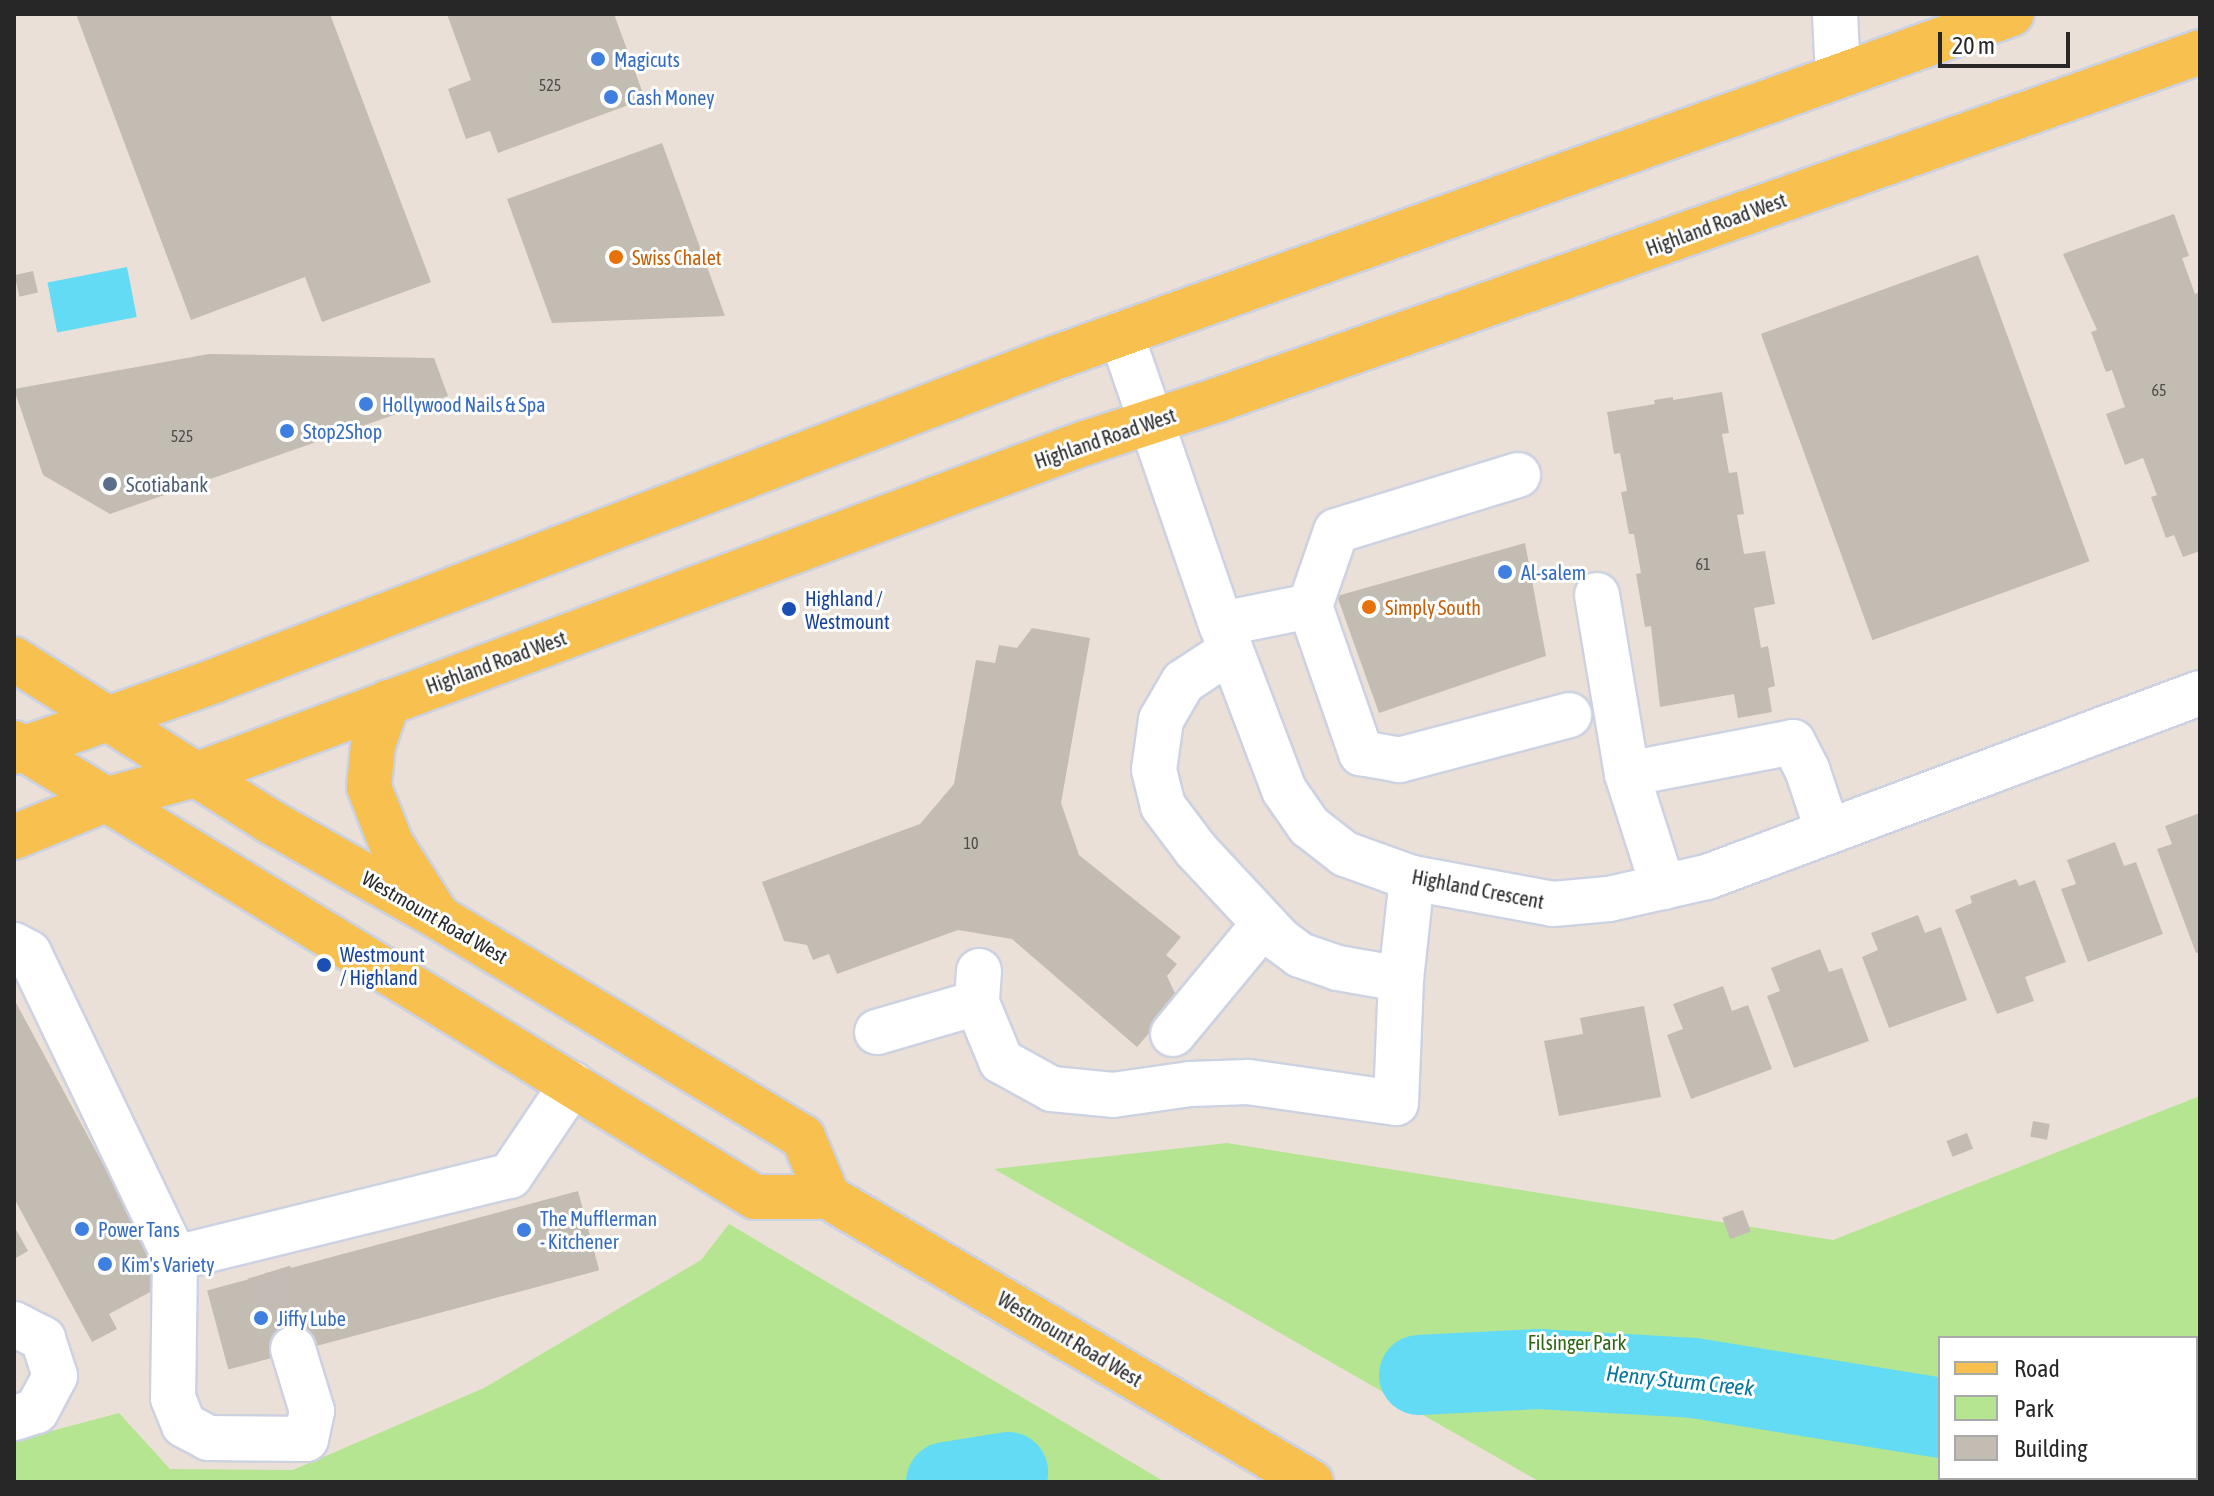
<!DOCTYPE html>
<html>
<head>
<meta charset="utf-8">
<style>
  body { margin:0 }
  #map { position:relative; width:2214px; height:1496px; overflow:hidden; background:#ebe0d7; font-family:"Asap Condensed",sans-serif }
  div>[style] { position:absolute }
  .green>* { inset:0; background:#b5e590 }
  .water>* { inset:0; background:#63dbf4; transform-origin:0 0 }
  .river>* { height:80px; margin:-40px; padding:0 40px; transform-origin:40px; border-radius:40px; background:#63dbf4 }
  .building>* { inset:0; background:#c2bcb3; transform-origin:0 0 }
  .minor-tunnel>* { height:44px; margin-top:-22px; transform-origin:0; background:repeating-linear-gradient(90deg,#c4bbb4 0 44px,transparent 0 66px) }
  .roads { filter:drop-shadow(2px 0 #ccd2e1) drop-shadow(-2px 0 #ccd2e1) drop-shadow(0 2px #ccd2e1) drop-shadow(0 -2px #ccd2e1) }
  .minor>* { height:44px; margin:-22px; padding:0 22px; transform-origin:22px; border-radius:22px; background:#fff }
  .major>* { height:44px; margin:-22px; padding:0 22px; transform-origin:22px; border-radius:22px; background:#f7c04f }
  .dots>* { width:22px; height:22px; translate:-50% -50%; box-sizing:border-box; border:4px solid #fff; border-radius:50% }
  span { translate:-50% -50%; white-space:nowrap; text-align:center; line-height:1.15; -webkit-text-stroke:6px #fff; paint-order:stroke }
  .number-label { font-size:16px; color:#4e4c4a }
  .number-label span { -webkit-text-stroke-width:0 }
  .shop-label { font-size:20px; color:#366cbe }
  .left { translate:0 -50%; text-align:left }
  .street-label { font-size:20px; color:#272727 }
  .food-label { font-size:20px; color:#c56008 }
  .service-label { font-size:20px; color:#4e5e75 }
  .transit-label { font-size:20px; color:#164399 }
  .park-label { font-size:20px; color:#2e6615 }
  .water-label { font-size:22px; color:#06779c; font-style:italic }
  .frame { position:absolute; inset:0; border:16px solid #272727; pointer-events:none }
  .legend { position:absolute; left:1938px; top:1336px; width:260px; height:144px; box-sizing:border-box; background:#fff; border:2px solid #a9a9a9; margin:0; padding:10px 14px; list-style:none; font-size:24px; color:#272727 }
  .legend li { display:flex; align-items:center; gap:16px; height:40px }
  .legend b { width:40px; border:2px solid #a9a9a9 }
  .scale { position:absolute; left:1938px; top:32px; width:132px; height:36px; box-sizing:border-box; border:4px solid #272727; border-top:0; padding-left:10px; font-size:24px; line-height:28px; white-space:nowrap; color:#272727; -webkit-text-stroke:6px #fff; paint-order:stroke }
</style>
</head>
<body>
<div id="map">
  <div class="green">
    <div style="clip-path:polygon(evenodd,2200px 1096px,2200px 1482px,1540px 1482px,994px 1169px,1227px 1143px,1833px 1240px,2200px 1096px,1940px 1338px,2196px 1338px,2196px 1478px,1940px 1478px,1940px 1338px)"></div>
    <div style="clip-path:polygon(729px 1224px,1165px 1482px,14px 1482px,14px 1441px,119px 1413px,170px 1469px,293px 1470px,484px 1388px,701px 1260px)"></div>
  </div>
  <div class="water">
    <div style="left:127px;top:267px;width:51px;height:81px;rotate:79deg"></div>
  </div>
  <div class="river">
    <div style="left:1419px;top:1375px;width:120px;rotate:-2.9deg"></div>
    <div style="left:1539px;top:1369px;width:155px;rotate:3.3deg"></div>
    <div style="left:1694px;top:1378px;width:249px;rotate:9.2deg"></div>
    <div style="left:2196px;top:1456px;width:4px"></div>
    <div style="left:946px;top:1482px;width:63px;rotate:-9.2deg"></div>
  </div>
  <div class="building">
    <div style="clip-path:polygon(76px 14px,330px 14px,431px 282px,322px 322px,305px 277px,191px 320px)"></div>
    <div style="clip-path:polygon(447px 14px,614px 14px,645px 99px,498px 153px,490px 131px,466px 139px,448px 89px,471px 80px)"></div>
    <div style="clip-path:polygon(662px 143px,725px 316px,552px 323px,507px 199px)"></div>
    <div style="clip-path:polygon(2174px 214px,2189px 256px,2182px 258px,2195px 294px,2200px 292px,2200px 551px,2183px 557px,2174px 535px,2166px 538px,2151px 497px,2157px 495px,2143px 458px,2125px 465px,2106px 414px,2125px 407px,2112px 370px,2106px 372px,2091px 332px,2097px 330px,2063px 254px)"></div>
    <div style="left:1978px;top:255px;width:326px;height:231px;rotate:70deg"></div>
    <div style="left:33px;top:271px;width:22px;height:19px;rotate:77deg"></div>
    <div style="clip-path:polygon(209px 354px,434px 358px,448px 396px,110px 514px,43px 475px,14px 389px)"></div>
    <div style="clip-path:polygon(1722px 392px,1729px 433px,1722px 434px,1729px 473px,1737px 472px,1744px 514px,1737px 515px,1744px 554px,1765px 551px,1775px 604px,1754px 608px,1761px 648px,1768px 646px,1775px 686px,1768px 688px,1772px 712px,1738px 718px,1734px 694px,1660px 707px,1651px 626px,1645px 627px,1636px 574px,1641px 573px,1634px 534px,1629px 534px,1621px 492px,1627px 491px,1620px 453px,1614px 454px,1607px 412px,1655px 404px,1654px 400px,1673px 397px,1673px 400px)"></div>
    <div style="clip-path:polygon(1525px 543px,1546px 656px,1379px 713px,1337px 596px)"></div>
    <div style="clip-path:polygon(1032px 628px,1090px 638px,1061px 803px,1079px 855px,1181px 937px,1166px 955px,1177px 964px,1167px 976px,1178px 1000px,1137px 1047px,1012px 939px,958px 930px,837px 974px,829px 954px,813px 960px,807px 945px,784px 941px,762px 882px,920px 824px,954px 784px,976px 660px,995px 663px,999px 645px,1017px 648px)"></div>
    <div style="clip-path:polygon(2200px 813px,2200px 952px,2196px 953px,2157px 849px,2172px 844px,2165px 826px)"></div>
    <div style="clip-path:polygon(2115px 842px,2124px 866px,2136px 862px,2163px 934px,2088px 962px,2061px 889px,2076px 884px,2067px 860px)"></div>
    <div style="clip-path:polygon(2016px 879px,2019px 886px,2035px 880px,2066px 962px,2025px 977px,2034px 1001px,1997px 1014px,1955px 910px,1972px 903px,1970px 896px)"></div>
    <div style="clip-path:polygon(1918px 915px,1925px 933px,1941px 927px,1967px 1000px,1889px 1028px,1862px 957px,1878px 950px,1871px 933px)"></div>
    <div style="clip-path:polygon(1820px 949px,1829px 972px,1842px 968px,1869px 1041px,1794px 1068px,1767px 996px,1780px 991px,1771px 968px)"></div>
    <div style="clip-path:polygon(1723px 986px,1732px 1011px,1748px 1005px,1772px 1069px,1691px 1099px,1667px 1035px,1683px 1029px,1673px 1004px)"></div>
    <div style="clip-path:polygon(14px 999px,167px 1283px,109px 1314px,117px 1329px,92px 1342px,14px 1198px)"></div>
    <div style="clip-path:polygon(1644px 1006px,1661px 1097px,1559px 1116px,1544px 1041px,1583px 1034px,1580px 1018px)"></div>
    <div style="left:2033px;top:1121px;width:17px;height:16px;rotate:10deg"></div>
    <div style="left:1967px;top:1133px;width:17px;height:22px;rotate:69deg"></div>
    <div style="left:578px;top:1191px;width:82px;height:384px;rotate:75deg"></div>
    <div style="left:1743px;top:1210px;width:23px;height:22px;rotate:70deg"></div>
    <div style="clip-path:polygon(14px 1226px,28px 1251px,14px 1259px)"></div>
  </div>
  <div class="minor-tunnel">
    <div style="left:269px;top:1272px;width:81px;rotate:72.7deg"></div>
  </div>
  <div class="roads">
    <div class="minor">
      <div style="left:1835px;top:14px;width:62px;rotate:87.2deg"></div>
      <div style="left:1121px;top:334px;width:307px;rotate:71deg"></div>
      <div style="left:1221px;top:624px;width:178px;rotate:69.2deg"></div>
      <div style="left:1284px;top:790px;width:44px;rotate:55.2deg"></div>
      <div style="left:1309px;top:826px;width:46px;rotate:37.9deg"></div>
      <div style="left:1345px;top:854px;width:71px;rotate:19.7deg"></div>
      <div style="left:1412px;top:878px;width:143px;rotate:10.4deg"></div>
      <div style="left:1553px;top:904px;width:56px;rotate:-5.1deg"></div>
      <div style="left:1609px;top:899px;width:100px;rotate:-12.7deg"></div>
      <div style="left:1707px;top:877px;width:526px;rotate:-20.47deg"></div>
      <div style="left:1518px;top:475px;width:190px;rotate:162.9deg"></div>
      <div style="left:1336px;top:531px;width:79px;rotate:109.1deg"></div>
      <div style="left:1310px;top:606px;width:156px;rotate:70.9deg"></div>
      <div style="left:1361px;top:753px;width:39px;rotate:10deg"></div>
      <div style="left:1399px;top:760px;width:176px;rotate:-14.8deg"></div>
      <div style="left:1597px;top:595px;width:181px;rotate:80.5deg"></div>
      <div style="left:1627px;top:774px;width:169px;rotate:-10.9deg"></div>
      <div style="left:1793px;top:742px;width:30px;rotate:63deg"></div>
      <div style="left:1807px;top:769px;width:66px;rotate:71.6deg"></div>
      <div style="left:1221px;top:624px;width:91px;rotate:-11.4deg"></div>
      <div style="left:1230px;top:651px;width:56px;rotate:146.6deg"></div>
      <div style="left:1183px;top:682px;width:44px;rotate:120.1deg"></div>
      <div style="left:1161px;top:720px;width:50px;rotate:98deg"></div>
      <div style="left:1154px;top:770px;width:37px;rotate:76deg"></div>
      <div style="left:1163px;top:806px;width:55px;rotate:53.1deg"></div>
      <div style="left:1196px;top:850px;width:123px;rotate:47deg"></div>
      <div style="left:1280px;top:940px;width:25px;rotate:37deg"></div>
      <div style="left:1300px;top:955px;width:40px;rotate:18.9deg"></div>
      <div style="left:1338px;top:968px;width:64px;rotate:9.9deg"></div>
      <div style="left:1627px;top:774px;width:119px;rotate:72.3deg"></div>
      <div style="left:14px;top:945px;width:17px;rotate:28deg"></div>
      <div style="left:29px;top:953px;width:338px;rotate:64.4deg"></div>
      <div style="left:175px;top:1258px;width:345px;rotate:-13.8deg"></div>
      <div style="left:510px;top:1176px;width:111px;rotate:-56deg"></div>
      <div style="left:979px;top:971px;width:32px;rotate:94deg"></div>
      <div style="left:977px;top:1003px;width:63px;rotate:67.5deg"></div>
      <div style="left:1001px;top:1061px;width:58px;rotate:28.8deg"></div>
      <div style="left:1052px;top:1089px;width:61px;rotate:5.6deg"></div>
      <div style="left:1113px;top:1095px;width:78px;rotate:-8.1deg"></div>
      <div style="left:1190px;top:1084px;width:58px;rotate:-2deg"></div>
      <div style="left:1248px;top:1082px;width:149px;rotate:8.1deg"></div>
      <div style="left:1396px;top:1103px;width:124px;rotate:-87.7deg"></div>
      <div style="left:1401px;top:979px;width:102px;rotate:-83.8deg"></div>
      <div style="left:877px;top:1032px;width:104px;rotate:-16.2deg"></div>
      <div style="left:1173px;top:1034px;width:143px;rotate:-50.4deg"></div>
      <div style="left:175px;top:1258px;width:140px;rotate:90.8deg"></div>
      <div style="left:173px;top:1398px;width:29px;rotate:68deg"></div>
      <div style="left:184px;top:1425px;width:27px;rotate:28deg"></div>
      <div style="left:208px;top:1438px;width:98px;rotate:0.6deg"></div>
      <div style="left:306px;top:1439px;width:29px;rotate:-78deg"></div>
      <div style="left:312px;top:1411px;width:65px;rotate:-107deg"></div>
      <div style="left:14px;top:1324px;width:33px;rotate:27deg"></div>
      <div style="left:43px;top:1339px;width:39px;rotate:72deg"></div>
      <div style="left:55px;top:1376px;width:40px;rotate:118deg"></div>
      <div style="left:36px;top:1411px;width:23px;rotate:162deg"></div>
    </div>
    <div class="major">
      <div style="left:14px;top:659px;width:302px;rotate:32.4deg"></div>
      <div style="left:269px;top:821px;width:194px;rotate:29.6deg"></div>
      <div style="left:438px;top:917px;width:426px;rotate:31.1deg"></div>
      <div style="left:803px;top:1137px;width:65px;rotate:67.4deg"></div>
      <div style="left:388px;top:702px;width:46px;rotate:109.2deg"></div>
      <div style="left:373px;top:745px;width:42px;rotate:95.4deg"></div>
      <div style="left:369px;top:787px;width:60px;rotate:68.6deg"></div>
      <div style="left:391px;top:843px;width:82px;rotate:57.5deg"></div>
      <div style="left:14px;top:743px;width:869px;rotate:31.5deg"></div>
      <div style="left:755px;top:1197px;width:73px"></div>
      <div style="left:828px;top:1197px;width:561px;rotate:30.54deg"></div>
      <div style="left:14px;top:752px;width:212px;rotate:-19.5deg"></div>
      <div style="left:214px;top:681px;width:891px;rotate:-21.04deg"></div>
      <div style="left:1046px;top:361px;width:1026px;rotate:-19.76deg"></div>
      <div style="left:14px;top:837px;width:101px;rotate:-22deg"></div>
      <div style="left:108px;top:799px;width:90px;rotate:-15.4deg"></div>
      <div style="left:195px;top:775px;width:950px;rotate:-20.46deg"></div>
      <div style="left:1085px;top:443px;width:139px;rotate:-18deg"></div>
      <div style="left:1217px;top:400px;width:1043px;rotate:-19.49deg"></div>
    </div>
  </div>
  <div class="dots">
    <div style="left:598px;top:59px;background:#3f7fe0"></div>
    <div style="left:611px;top:97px;background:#3f7fe0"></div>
    <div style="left:616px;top:257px;background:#e8710a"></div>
    <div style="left:366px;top:404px;background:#3f7fe0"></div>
    <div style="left:287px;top:431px;background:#3f7fe0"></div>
    <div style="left:110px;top:484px;background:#5c6f8a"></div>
    <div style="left:1505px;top:572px;background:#3f7fe0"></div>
    <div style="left:1369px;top:607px;background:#e8710a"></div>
    <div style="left:789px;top:609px;background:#1a4fb4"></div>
    <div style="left:324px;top:965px;background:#1a4fb4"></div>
    <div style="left:82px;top:1229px;background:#3f7fe0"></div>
    <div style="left:524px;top:1230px;background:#3f7fe0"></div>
    <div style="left:105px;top:1264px;background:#3f7fe0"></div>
    <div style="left:261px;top:1318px;background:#3f7fe0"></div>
  </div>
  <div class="number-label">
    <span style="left:550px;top:85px">525</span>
    <span style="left:2159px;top:390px">65</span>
    <span style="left:182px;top:436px">525</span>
    <span style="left:1703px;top:564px">61</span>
    <span style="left:971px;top:843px">10</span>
  </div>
  <div class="shop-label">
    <span class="left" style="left:614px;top:59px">Magicuts</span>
    <span class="left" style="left:627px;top:97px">Cash Money</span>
    <span class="left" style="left:382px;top:404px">Hollywood Nails &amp; Spa</span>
    <span class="left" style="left:303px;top:431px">Stop2Shop</span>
    <span class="left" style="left:1521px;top:572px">Al-salem</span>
    <span class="left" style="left:540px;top:1230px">The Mufflerman<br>- Kitchener</span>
    <span class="left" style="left:98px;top:1229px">Power Tans</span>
    <span class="left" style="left:121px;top:1264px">Kim's Variety</span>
    <span class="left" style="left:277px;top:1318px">Jiffy Lube</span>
  </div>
  <div class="street-label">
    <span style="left:1716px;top:224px;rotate:-20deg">Highland Road West</span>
    <span style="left:1105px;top:438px;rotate:-19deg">Highland Road West</span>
    <span style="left:496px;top:662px;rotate:-20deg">Highland Road West</span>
    <span style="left:1478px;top:889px;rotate:11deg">Highland Crescent</span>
    <span style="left:435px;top:917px;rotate:30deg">Westmount Road West</span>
    <span style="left:1070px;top:1339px;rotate:31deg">Westmount Road West</span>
  </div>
  <div class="food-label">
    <span class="left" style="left:632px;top:257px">Swiss Chalet</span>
    <span class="left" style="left:1385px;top:607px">Simply South</span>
  </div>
  <div class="service-label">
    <span class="left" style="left:126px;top:484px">Scotiabank</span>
  </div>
  <div class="transit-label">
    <span class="left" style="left:805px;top:610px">Highland /<br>Westmount</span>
    <span class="left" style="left:340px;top:966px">Westmount<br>/ Highland</span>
  </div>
  <div class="park-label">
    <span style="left:1577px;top:1342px">Filsinger Park</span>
  </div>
  <div class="water-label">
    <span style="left:1680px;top:1381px;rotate:6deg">Henry Sturm Creek</span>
  </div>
  <div class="frame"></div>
  <ul class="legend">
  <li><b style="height:10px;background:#f7c04f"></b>Road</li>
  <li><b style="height:22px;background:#b5e590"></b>Park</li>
  <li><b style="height:22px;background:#c2bcb3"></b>Building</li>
  </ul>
  <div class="scale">20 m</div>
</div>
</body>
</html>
